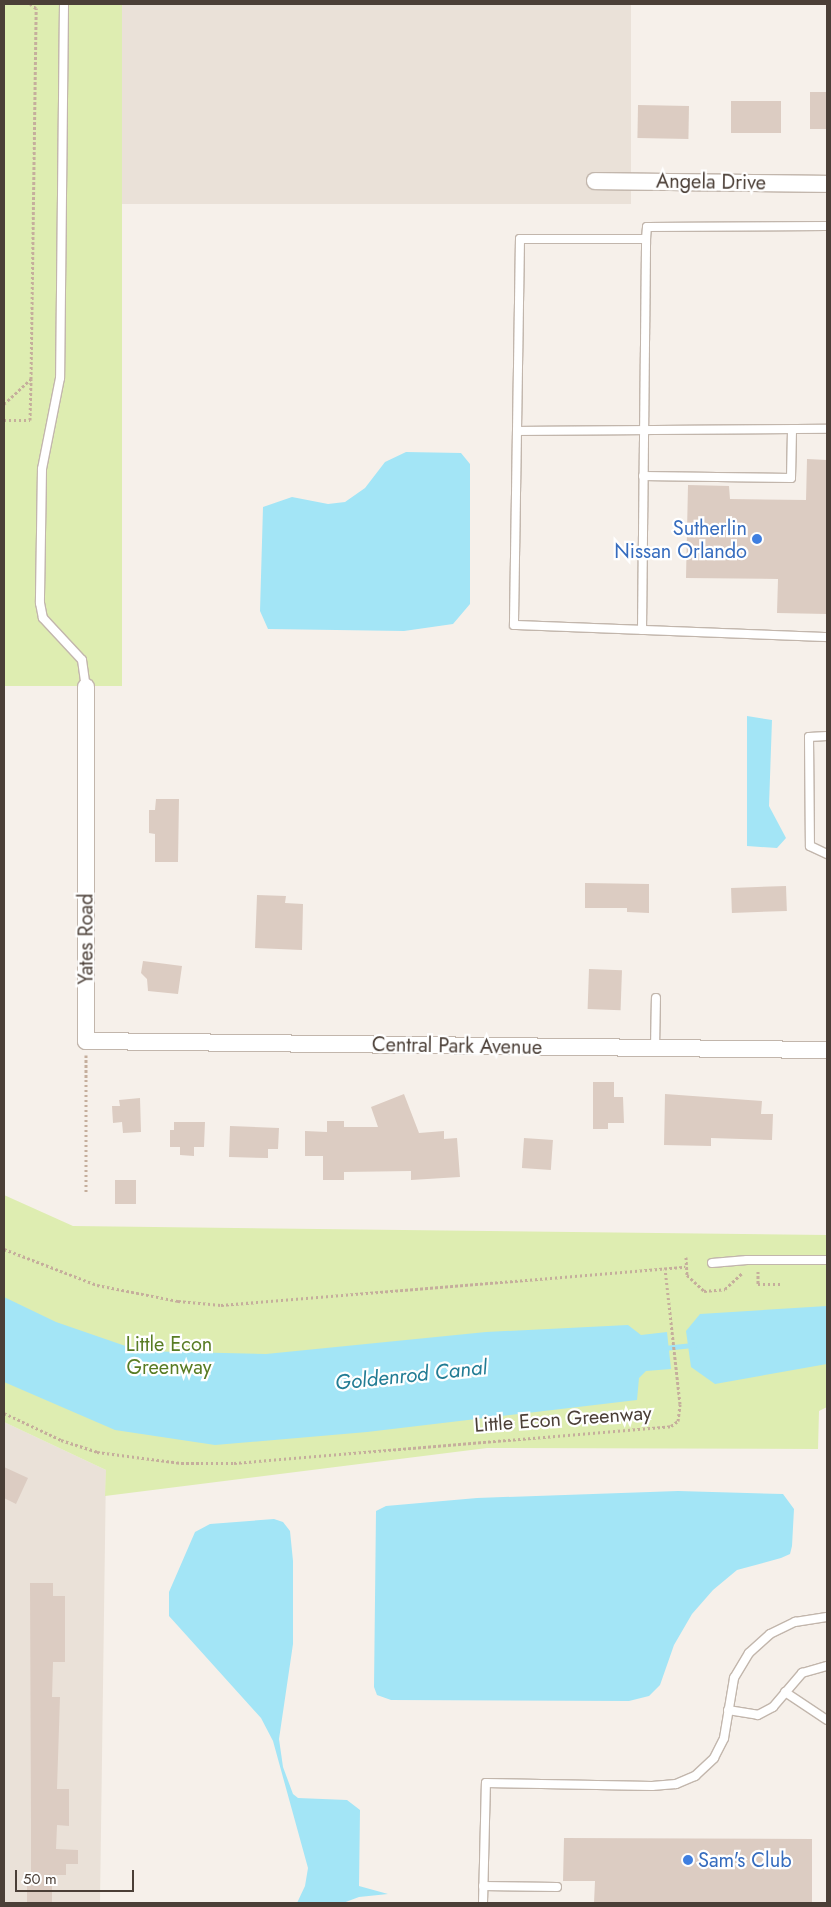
<!DOCTYPE html>
<html>
<head>
<meta charset="utf-8">
<style>
  body { margin:0 }
  #map { position:relative; width:831px; height:1907px; overflow:hidden; background:#f6f0ea; font-family:Jost,sans-serif }
  div>[style] { position:absolute }
  .residential>* { inset:0; background:#eae1d8; transform-origin:0 0 }
  .green>* { inset:0; background:#deedb1; transform-origin:0 0 }
  .water>* { inset:0; background:#a3e5f6 }
  .stream>* { height:5px; margin:-2.5px; padding:0 2.5px; transform-origin:2.5px; border-radius:2.5px; background:#a3e5f6 }
  .building>* { inset:0; background:#dcccc2; transform-origin:0 0 }
  .path>* { height:3px; margin-top:-1.5px; transform-origin:0; background:repeating-linear-gradient(90deg,#c5ae9c 0 2.5px,transparent 0 5px) }
  .roads { filter:drop-shadow(1px 0 #c2b6ac) drop-shadow(-1px 0 #c2b6ac) drop-shadow(0 1px #c2b6ac) drop-shadow(0 -1px #c2b6ac) }
  .service>* { height:8px; margin:-4px; padding:0 4px; transform-origin:4px; border-radius:4px; background:#fff }
  .minor>* { height:16px; margin:-8px; padding:0 8px; transform-origin:8px; border-radius:8px; background:#fff }
  .dots>* { width:14px; height:14px; translate:-50% -50%; box-sizing:border-box; border:2px solid #fff; border-radius:50% }
  span { translate:-50% -50%; white-space:nowrap; text-align:center; line-height:1.15; -webkit-text-stroke:4.5px #fff; paint-order:stroke }
  .street-label { font-size:20px; color:#4b3f37 }
  .shop-label { font-size:20px; color:#366cbe }
  .right { translate:-100% -50%; text-align:right }
  .left { translate:0 -50%; text-align:left }
  .park-label { font-size:20px; color:#587c24 }
  .water-label { font-size:21px; color:#227c94; font-style:italic }
  .frame { position:absolute; inset:0; border:5px solid #4b3f37; pointer-events:none }
  .scale { position:absolute; left:15px; top:1870px; width:119px; height:22px; box-sizing:border-box; border:2px solid #4b3f37; border-top:0; padding-left:6px; font-size:15px; line-height:18px; white-space:nowrap; color:#4b3f37; -webkit-text-stroke:4px #fff; paint-order:stroke }
</style>
</head>
<body>
<div id="map">
  <div class="residential">
    <div style="left:122px;top:4px;width:509px;height:200px"></div>
    <div style="clip-path:polygon(4px 1422px,106px 1470px,100px 1903px,4px 1903px)"></div>
  </div>
  <div class="green">
    <div style="left:4px;top:4px;width:118px;height:682px"></div>
    <div style="clip-path:polygon(4px 1195px,73px 1226px,827px 1235px,827px 1407px,819px 1411px,818px 1449px,487px 1448px,105px 1496px,106px 1470px,4px 1422px)"></div>
  </div>
  <div class="water">
    <div style="clip-path:polygon(406px 452px,461px 453px,470px 464px,470px 604px,453px 624px,404px 631px,268px 629px,260px 611px,263px 507px,292px 497px,328px 504px,345px 502px,365px 488px,385px 462px)"></div>
    <div style="clip-path:polygon(747px 716px,772px 720px,769px 806px,786px 838px,777px 848px,747px 846px)"></div>
    <div style="clip-path:polygon(4px 1297px,56px 1322px,140px 1351px,266px 1354px,486px 1332px,628px 1325px,641px 1335px,667px 1332px,671px 1369px,646px 1371px,639px 1378px,637px 1400px,367px 1432px,215px 1445px,115px 1430px,4px 1382px)"></div>
    <div style="clip-path:polygon(827px 1306px,827px 1364px,715px 1384px,691px 1367px,686px 1331px,700px 1314px)"></div>
    <div style="clip-path:polygon(678px 1491px,783px 1494px,794px 1509px,792px 1546px,790px 1554px,781px 1558px,737px 1570px,713px 1590px,692px 1614px,674px 1645px,660px 1685px,649px 1696px,629px 1701px,391px 1700px,377px 1695px,374px 1687px,376px 1511px,386px 1506px,477px 1498px)"></div>
    <div style="clip-path:polygon(274px 1519px,283px 1522px,290px 1531px,293px 1561px,293px 1644px,279px 1739px,283px 1767px,293px 1794px,298px 1798px,347px 1800px,360px 1810px,359px 1886px,388px 1894px,359px 1897px,343px 1903px,297px 1903px,305px 1886px,308px 1868px,273px 1741px,261px 1718px,169px 1616px,169px 1592px,195px 1532px,210px 1524px)"></div>
  </div>
  <div class="stream">
    <div style="left:664px;top:1348px;width:31px;rotate:-6deg"></div>
  </div>
  <div class="building">
    <div style="left:810px;top:92px;width:17px;height:37px"></div>
    <div style="left:731px;top:101px;width:50px;height:32px"></div>
    <div style="left:638px;top:105px;width:51px;height:33px;rotate:1deg"></div>
    <div style="clip-path:polygon(807px 459px,827px 460px,827px 614px,777px 613px,778px 579px,686px 578px,688px 485px,729px 486px,730px 499px,806px 500px)"></div>
    <div style="clip-path:polygon(156px 799px,179px 799px,178px 862px,155px 862px,155px 834px,149px 833px,149px 810px,155px 810px)"></div>
    <div style="clip-path:polygon(585px 883px,649px 884px,649px 913px,627px 912px,627px 908px,585px 908px)"></div>
    <div style="left:786px;top:886px;width:25px;height:55px;rotate:88deg"></div>
    <div style="clip-path:polygon(257px 895px,286px 896px,285px 903px,303px 904px,302px 950px,255px 948px)"></div>
    <div style="clip-path:polygon(143px 961px,182px 966px,178px 994px,148px 991px,147px 979px,141px 973px)"></div>
    <div style="left:589px;top:969px;width:33px;height:40px;rotate:2deg"></div>
    <div style="clip-path:polygon(593px 1082px,614px 1082px,614px 1097px,623px 1097px,624px 1123px,608px 1123px,608px 1129px,593px 1129px)"></div>
    <div style="clip-path:polygon(404px 1094px,419px 1133px,444px 1131px,444px 1139px,457px 1138px,460px 1177px,411px 1180px,411px 1171px,344px 1172px,344px 1180px,323px 1180px,323px 1156px,305px 1156px,305px 1131px,327px 1132px,327px 1121px,344px 1121px,344px 1127px,378px 1127px,371px 1107px)"></div>
    <div style="clip-path:polygon(665px 1094px,762px 1101px,761px 1114px,773px 1114px,772px 1140px,711px 1138px,711px 1146px,664px 1145px)"></div>
    <div style="clip-path:polygon(140px 1098px,141px 1132px,123px 1133px,122px 1122px,113px 1123px,112px 1106px,120px 1106px,119px 1100px)"></div>
    <div style="clip-path:polygon(174px 1122px,205px 1122px,204px 1147px,194px 1147px,194px 1156px,180px 1155px,180px 1147px,170px 1147px,170px 1130px,174px 1130px)"></div>
    <div style="clip-path:polygon(230px 1126px,279px 1128px,278px 1149px,268px 1149px,268px 1158px,229px 1157px)"></div>
    <div style="left:524px;top:1138px;width:29px;height:30px;rotate:4deg"></div>
    <div style="left:115px;top:1180px;width:21px;height:24px"></div>
    <div style="clip-path:polygon(4px 1467px,28px 1478px,16px 1504px,4px 1498px)"></div>
    <div style="clip-path:polygon(30px 1583px,53px 1583px,53px 1596px,65px 1596px,65px 1662px,53px 1662px,52px 1697px,60px 1697px,57px 1789px,69px 1789px,69px 1826px,57px 1825px,56px 1849px,78px 1850px,78px 1864px,66px 1864px,66px 1875px,52px 1875px,52px 1903px,27px 1903px,27px 1886px,31px 1886px,31px 1825px)"></div>
    <div style="clip-path:polygon(564px 1838px,812px 1839px,812px 1903px,594px 1903px,595px 1881px,563px 1881px)"></div>
  </div>
  <div class="path">
    <div style="left:4px;top:404px;width:37px;rotate:-43deg"></div>
    <div style="left:31px;top:379px;width:371px;rotate:-89.2deg"></div>
    <div style="left:36px;top:8px;width:7px;rotate:-146deg"></div>
    <div style="left:4px;top:420px;width:26px"></div>
    <div style="left:30px;top:420px;width:41px;rotate:-88.6deg"></div>
    <div style="left:86px;top:1192px;width:137px;rotate:-90deg"></div>
    <div style="left:4px;top:1249px;width:100px;rotate:21.2deg"></div>
    <div style="left:97px;top:1285px;width:83px;rotate:11.2deg"></div>
    <div style="left:178px;top:1301px;width:43px;rotate:5.3deg"></div>
    <div style="left:221px;top:1305px;width:466px;rotate:-4.7deg"></div>
    <div style="left:686px;top:1257px;width:18px;rotate:87deg"></div>
    <div style="left:687px;top:1275px;width:23px;rotate:43deg"></div>
    <div style="left:704px;top:1291px;width:21px;rotate:-5deg"></div>
    <div style="left:725px;top:1289px;width:23px;rotate:-43deg"></div>
    <div style="left:758px;top:1271px;width:13px;rotate:90deg"></div>
    <div style="left:758px;top:1284px;width:24px"></div>
    <div style="left:4px;top:1413px;width:63px;rotate:25.3deg"></div>
    <div style="left:61px;top:1440px;width:38px;rotate:18deg"></div>
    <div style="left:97px;top:1452px;width:85px;rotate:7.5deg"></div>
    <div style="left:181px;top:1463px;width:53px"></div>
    <div style="left:234px;top:1463px;width:439px;rotate:-4.8deg"></div>
    <div style="left:671px;top:1426px;width:9px;rotate:-36deg"></div>
    <div style="left:678px;top:1421px;width:17px;rotate:-83deg"></div>
    <div style="left:680px;top:1404px;width:136px;rotate:-96.3deg"></div>
  </div>
  <div class="roads">
    <div class="service">
      <div style="left:64px;top:4px;width:374px;rotate:90.6deg"></div>
      <div style="left:60px;top:378px;width:93px;rotate:101.2deg"></div>
      <div style="left:42px;top:469px;width:134px;rotate:90.9deg"></div>
      <div style="left:40px;top:603px;width:15px;rotate:79deg"></div>
      <div style="left:43px;top:618px;width:57px;rotate:47.1deg"></div>
      <div style="left:82px;top:660px;width:27px;rotate:82deg"></div>
      <div style="left:827px;top:226px;width:180px;rotate:179.7deg"></div>
      <div style="left:647px;top:227px;width:12px;rotate:95deg"></div>
      <div style="left:646px;top:239px;width:126px;rotate:180deg"></div>
      <div style="left:520px;top:239px;width:386px;rotate:90.9deg"></div>
      <div style="left:514px;top:625px;width:313px;rotate:2.2deg"></div>
      <div style="left:517px;top:431px;width:310px;rotate:-0.4deg"></div>
      <div style="left:643px;top:476px;width:148px;rotate:0.8deg"></div>
      <div style="left:791px;top:478px;width:49px;rotate:-88.8deg"></div>
      <div style="left:642px;top:630px;width:391px;rotate:-89.4deg"></div>
      <div style="left:827px;top:736px;width:18px;rotate:177deg"></div>
      <div style="left:809px;top:737px;width:109px;rotate:89.5deg"></div>
      <div style="left:810px;top:846px;width:19px;rotate:25deg"></div>
      <div style="left:655px;top:1048px;width:50px;rotate:-88.9deg"></div>
      <div style="left:712px;top:1263px;width:35px;rotate:-5deg"></div>
      <div style="left:747px;top:1260px;width:80px"></div>
      <div style="left:785px;top:1692px;width:50px;rotate:33.7deg"></div>
      <div style="left:728px;top:1710px;width:30px;rotate:9deg"></div>
      <div style="left:758px;top:1715px;width:17px;rotate:-28deg"></div>
      <div style="left:773px;top:1707px;width:45px;rotate:-49.5deg"></div>
      <div style="left:802px;top:1673px;width:26px;rotate:-16deg"></div>
      <div style="left:483px;top:1886px;width:74px;rotate:0.8deg"></div>
      <div style="left:483px;top:1903px;width:120px;rotate:-88.6deg"></div>
      <div style="left:486px;top:1783px;width:166px;rotate:1deg"></div>
      <div style="left:652px;top:1786px;width:24px;rotate:-5deg"></div>
      <div style="left:676px;top:1784px;width:21px;rotate:-23deg"></div>
      <div style="left:695px;top:1776px;width:26px;rotate:-43deg"></div>
      <div style="left:714px;top:1758px;width:22px;rotate:-63deg"></div>
      <div style="left:724px;top:1738px;width:61px;rotate:-80.5deg"></div>
      <div style="left:734px;top:1678px;width:29px;rotate:-59deg"></div>
      <div style="left:749px;top:1653px;width:28px;rotate:-42deg"></div>
      <div style="left:770px;top:1634px;width:28px;rotate:-26deg"></div>
      <div style="left:795px;top:1622px;width:32px;rotate:-9deg"></div>
    </div>
    <div class="minor">
      <div style="left:595px;top:181px;width:232px;rotate:0.7deg"></div>
      <div style="left:86px;top:687px;width:354px;rotate:90deg"></div>
      <div style="left:86px;top:1041px;width:741px;rotate:0.7deg"></div>
    </div>
  </div>
  <div class="dots">
    <div style="left:757px;top:539px;background:#3f7fe0"></div>
    <div style="left:688px;top:1860px;background:#3f7fe0"></div>
  </div>
  <div class="street-label">
    <span style="left:711px;top:182px;rotate:1deg">Angela Drive</span>
    <span style="left:86px;top:939px;rotate:-90deg">Yates Road</span>
    <span style="left:457px;top:1046px;rotate:1deg">Central Park Avenue</span>
    <span style="left:563px;top:1419px;rotate:-4deg">Little Econ Greenway</span>
  </div>
  <div class="shop-label">
    <span class="right" style="left:747px;top:540px">Sutherlin<br>Nissan Orlando</span>
    <span class="left" style="left:698px;top:1860px">Sam's Club</span>
  </div>
  <div class="park-label">
    <span style="left:169px;top:1356px">Little Econ<br>Greenway</span>
  </div>
  <div class="water-label">
    <span style="left:411px;top:1375px;rotate:-6deg">Goldenrod Canal</span>
  </div>
  <div class="frame"></div>
  <div class="scale">50 m</div>
</div>
</body>
</html>
